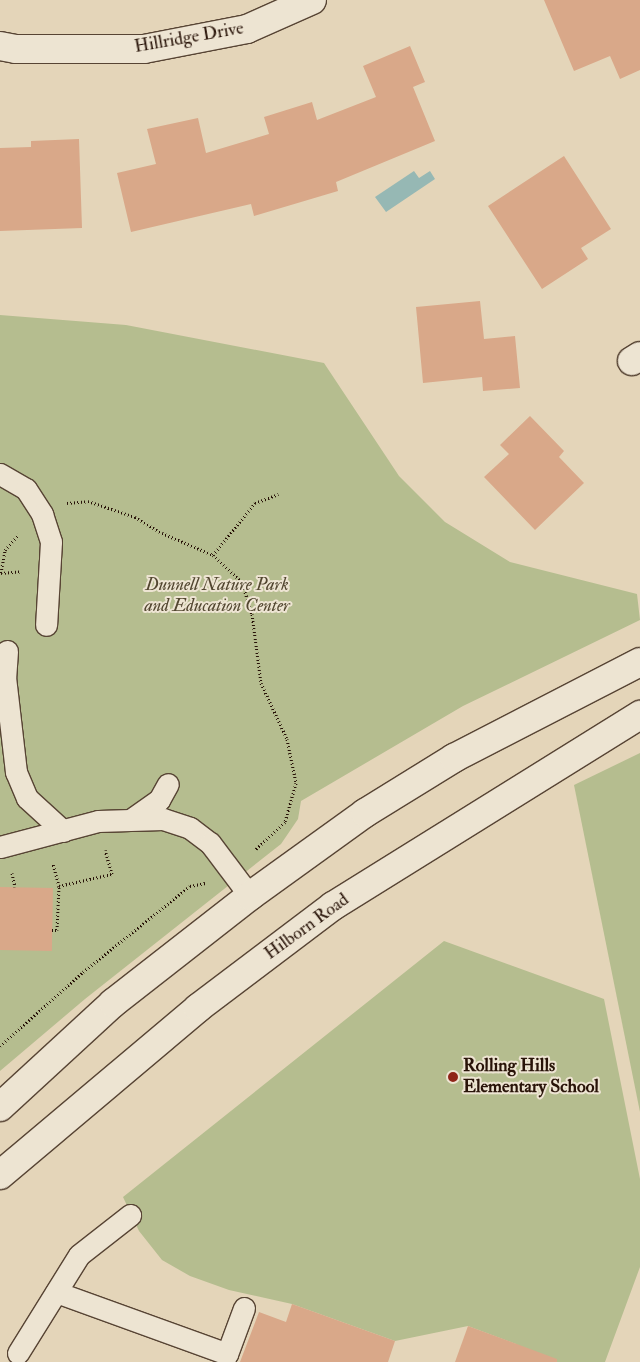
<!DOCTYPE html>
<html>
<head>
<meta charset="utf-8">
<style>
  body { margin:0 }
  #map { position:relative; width:640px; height:1362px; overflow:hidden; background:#e4d5b9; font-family:"IM FELL Double Pica",serif }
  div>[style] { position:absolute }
  .green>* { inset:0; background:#b5bd8f }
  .water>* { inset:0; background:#96b8b4 }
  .building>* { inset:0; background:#d9a889; transform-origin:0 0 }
  .path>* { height:3px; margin-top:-1.5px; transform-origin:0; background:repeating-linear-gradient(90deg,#281308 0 1px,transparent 0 3.5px) }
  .roads { filter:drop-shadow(1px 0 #574434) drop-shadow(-1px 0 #574434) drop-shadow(0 1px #574434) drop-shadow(0 -1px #574434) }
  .service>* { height:21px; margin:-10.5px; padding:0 10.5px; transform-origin:10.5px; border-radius:10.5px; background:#ede4d2 }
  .minor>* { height:28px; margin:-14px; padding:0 14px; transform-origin:14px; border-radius:14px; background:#ede4d2 }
  .tertiary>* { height:28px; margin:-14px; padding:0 14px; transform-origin:14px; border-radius:14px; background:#ede4d2 }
  .dots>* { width:14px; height:14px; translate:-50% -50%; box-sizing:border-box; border:2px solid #ede4d2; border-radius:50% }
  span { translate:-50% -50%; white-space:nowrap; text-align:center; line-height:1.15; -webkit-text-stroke:4px #ede4d2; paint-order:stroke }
  .street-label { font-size:18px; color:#281308 }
  .park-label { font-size:18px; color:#524630; font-style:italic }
  .poi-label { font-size:18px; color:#281308; font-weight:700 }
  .left { translate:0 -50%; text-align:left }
</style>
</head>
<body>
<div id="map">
  <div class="green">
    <div style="clip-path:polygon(0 315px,126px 325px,324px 363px,399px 476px,445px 522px,510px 562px,637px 594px,640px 620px,463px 706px,301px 801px,298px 819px,281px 844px,85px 999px,0 1071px)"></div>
    <div style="clip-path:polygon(640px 753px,640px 1112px,574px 785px)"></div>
    <div style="clip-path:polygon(444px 941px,604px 999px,640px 1179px,640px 1267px,605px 1362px,510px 1362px,516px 1344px,468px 1326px,395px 1341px,292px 1304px,229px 1290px,190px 1276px,162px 1260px,139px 1231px,123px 1197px)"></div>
  </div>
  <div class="water">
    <div style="clip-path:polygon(414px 171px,419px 178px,430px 171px,435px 179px,386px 212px,375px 197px)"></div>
  </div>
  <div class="building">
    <div style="clip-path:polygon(544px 0,640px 0,640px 70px,620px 79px,610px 56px,574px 71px)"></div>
    <div style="clip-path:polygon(410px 46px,425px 82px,413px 87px,435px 141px,336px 182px,338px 191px,254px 216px,251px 204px,131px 232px,117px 173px,156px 164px,147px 129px,198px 118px,206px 153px,269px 134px,264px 117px,312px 102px,317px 120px,376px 97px,363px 66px)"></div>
    <div style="clip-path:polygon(79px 139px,82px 228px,0 231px,0 148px,31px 147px,31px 141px)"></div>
    <div style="clip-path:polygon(564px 156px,611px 229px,581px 248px,588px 259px,542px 289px,488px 206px)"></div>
    <div style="clip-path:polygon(480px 301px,484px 339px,515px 336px,520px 388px,483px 391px,482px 377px,423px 383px,416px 307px)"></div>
    <div style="clip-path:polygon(530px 416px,564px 451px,559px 457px,584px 483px,535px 530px,484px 477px,509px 454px,500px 445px)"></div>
    <div style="left:0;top:887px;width:53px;height:63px;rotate:1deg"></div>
    <div style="clip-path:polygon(292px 1304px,395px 1341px,388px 1362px,240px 1362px,259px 1312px,286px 1322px)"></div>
    <div style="clip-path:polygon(468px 1326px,557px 1359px,557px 1362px,455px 1362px)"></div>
  </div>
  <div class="path">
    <div style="left:67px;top:503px;width:21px;rotate:-5deg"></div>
    <div style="left:88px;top:501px;width:50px;rotate:18.8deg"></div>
    <div style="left:135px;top:517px;width:31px;rotate:31deg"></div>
    <div style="left:162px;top:533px;width:56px;rotate:23.3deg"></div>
    <div style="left:213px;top:555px;width:40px;rotate:43deg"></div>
    <div style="left:242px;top:582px;width:34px;rotate:73deg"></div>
    <div style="left:252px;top:614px;width:70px;rotate:82.6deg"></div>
    <div style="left:261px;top:683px;width:62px;rotate:65.1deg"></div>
    <div style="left:287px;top:739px;width:45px;rotate:78.4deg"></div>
    <div style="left:296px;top:783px;width:41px;rotate:105.8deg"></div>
    <div style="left:285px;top:822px;width:41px;rotate:137deg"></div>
    <div style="left:213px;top:555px;width:67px;rotate:-51.1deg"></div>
    <div style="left:255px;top:503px;width:25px;rotate:-21deg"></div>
    <div style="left:1px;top:573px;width:23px;rotate:-80deg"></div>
    <div style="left:5px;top:550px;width:21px;rotate:-49deg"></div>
    <div style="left:1px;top:573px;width:21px;rotate:-5deg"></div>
    <div style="left:12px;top:873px;width:14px;rotate:78deg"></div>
    <div style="left:59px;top:886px;width:54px;rotate:-12.8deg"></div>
    <div style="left:112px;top:874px;width:25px;rotate:-106deg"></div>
    <div style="left:52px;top:930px;width:5px"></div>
    <div style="left:57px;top:930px;width:44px;rotate:-87.4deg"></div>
    <div style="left:59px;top:886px;width:24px;rotate:-105deg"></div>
    <div style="left:0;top:1046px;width:111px;rotate:-41.7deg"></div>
    <div style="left:83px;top:972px;width:137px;rotate:-38.8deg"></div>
    <div style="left:190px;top:886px;width:16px;rotate:-11deg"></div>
  </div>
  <div class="roads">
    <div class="service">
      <div style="left:0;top:474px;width:30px;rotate:30deg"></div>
      <div style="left:26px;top:489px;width:30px;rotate:57deg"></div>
      <div style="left:42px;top:514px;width:29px;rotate:72deg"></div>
      <div style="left:51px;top:542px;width:83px;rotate:93.4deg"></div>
      <div style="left:7px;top:651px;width:26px;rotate:94deg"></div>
      <div style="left:5px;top:677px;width:96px;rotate:83.4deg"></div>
      <div style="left:16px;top:772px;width:28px;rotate:67deg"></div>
      <div style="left:27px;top:798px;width:49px;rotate:42.5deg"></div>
      <div style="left:133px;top:818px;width:32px;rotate:-35deg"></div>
      <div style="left:159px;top:800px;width:18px;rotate:-61deg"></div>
      <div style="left:0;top:847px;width:101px;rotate:-14.9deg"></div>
      <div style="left:98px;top:821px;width:65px;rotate:-1.8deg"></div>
      <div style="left:163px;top:819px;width:28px;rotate:18deg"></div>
      <div style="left:190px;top:828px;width:25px;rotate:37deg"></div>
      <div style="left:210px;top:843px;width:66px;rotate:53deg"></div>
      <div style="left:56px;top:1292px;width:182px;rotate:19.9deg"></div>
      <div style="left:227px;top:1354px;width:49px;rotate:-69.7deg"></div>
      <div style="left:18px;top:1353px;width:115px;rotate:-58.1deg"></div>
      <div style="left:79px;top:1255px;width:65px;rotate:-38.1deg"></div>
    </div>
    <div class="minor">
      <div style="left:0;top:46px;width:16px;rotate:11deg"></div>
      <div style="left:16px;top:49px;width:128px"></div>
      <div style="left:144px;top:49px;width:105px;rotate:-11deg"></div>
      <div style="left:247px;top:29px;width:71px;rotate:-24deg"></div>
      <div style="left:632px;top:361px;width:9px;rotate:-32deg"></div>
    </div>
    <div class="tertiary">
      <div style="left:0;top:1107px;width:154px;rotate:-42.6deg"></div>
      <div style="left:113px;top:1003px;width:174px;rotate:-38deg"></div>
      <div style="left:250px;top:896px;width:142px;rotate:-35.8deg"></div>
      <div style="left:365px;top:813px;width:105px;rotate:-31.7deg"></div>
      <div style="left:454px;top:758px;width:209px;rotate:-27.3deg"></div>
      <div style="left:0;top:1175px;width:259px;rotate:-40.1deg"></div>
      <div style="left:198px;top:1008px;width:169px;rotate:-37.1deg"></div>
      <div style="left:333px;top:906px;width:362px;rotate:-31.9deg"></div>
    </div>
  </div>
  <div class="dots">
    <div style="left:453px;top:1077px;background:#8f2418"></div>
  </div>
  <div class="street-label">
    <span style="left:189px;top:38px;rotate:-10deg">Hillridge Drive</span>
    <span style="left:307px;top:927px;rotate:-36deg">Hilborn Road</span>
  </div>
  <div class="park-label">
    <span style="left:217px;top:596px">Dunnell Nature Park<br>and Education Center</span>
  </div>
  <div class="poi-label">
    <span class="left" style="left:463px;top:1077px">Rolling Hills<br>Elementary School</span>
  </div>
</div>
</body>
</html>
